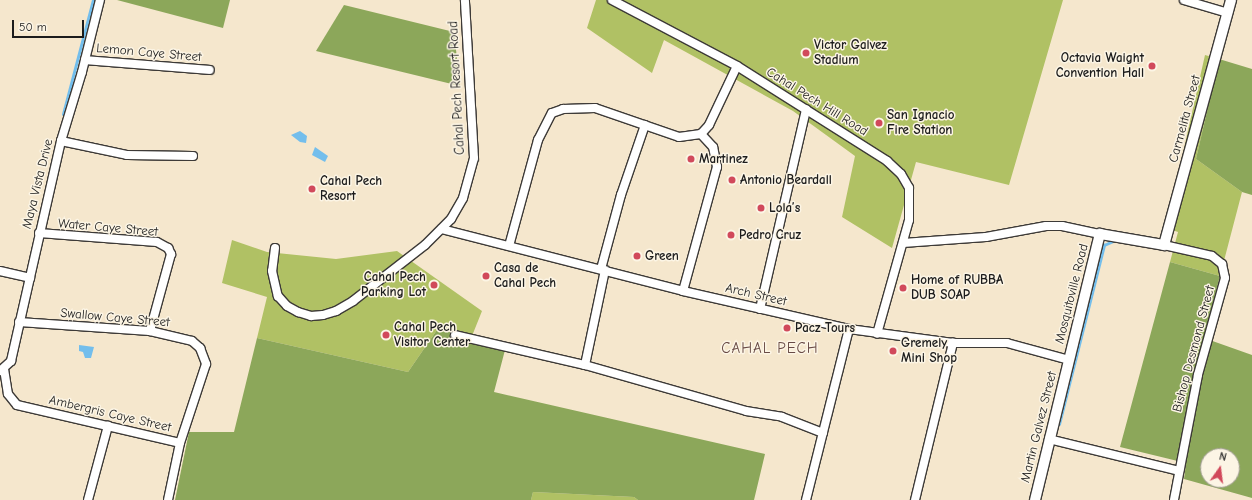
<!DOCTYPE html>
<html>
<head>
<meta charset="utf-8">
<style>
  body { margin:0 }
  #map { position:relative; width:1252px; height:500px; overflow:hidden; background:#f5e7cd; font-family:"Comic Neue",sans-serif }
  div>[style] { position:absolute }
  .green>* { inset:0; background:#b0c164 }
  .forest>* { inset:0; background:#8ca75a }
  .water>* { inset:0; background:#73beec }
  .stream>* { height:3px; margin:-1.5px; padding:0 1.5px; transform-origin:1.5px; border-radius:1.5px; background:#73beec }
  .roads { filter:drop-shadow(1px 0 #3d3a37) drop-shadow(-1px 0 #3d3a37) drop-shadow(0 1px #3d3a37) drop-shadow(0 -1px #3d3a37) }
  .minor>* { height:8px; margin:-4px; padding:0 4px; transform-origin:4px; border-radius:4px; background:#fff }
  .tertiary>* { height:10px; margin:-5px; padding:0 5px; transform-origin:5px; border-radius:5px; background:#fff }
  .dots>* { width:11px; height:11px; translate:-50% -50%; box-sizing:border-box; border:2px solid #fcf5e5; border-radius:50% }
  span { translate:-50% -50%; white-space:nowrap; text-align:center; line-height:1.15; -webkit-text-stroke:3px #fcf5e5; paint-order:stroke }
  .poi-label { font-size:13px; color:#1c1c1c; font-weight:700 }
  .left { translate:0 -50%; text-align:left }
  .right { translate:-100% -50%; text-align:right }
  .street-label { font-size:13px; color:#1c1c1c }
  .quarter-label { font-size:15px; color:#694b46; letter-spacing:1px }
  .north { position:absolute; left:1200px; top:448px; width:40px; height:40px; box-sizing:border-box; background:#fcf5e5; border:1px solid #a29e95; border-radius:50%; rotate:14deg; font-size:11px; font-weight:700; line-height:16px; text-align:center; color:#1c1c1c }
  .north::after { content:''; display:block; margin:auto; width:14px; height:18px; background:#d1495b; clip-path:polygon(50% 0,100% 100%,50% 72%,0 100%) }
  .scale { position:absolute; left:12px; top:20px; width:72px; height:18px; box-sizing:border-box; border:2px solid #1c1c1c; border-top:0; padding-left:5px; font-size:12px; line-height:14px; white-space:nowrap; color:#1c1c1c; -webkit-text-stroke:3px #fcf5e5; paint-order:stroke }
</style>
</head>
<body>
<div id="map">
  <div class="green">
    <div style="clip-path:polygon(596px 0,1063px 0,1009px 185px,916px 162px,892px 248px,842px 217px,855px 156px,793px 111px,664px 40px,652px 73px,587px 28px)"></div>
    <div style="clip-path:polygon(1205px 55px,1219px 59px,1196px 159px,1242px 192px,1220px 276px,1170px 262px,1178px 232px,1166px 228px)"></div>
    <div style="clip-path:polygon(232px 240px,267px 252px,336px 259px,397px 251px,482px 311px,470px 341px,439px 327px,408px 372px,257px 338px,267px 297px,222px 283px)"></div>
    <div style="clip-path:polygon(533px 492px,634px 497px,638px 500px,531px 500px)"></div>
  </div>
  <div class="forest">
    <div style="clip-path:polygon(117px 0,230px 0,223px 28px)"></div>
    <div style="clip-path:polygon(344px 5px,454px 32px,460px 86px,316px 51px)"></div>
    <div style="clip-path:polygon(1219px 59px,1252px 69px,1252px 195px,1242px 192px,1196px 159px)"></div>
    <div style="clip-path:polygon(evenodd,1170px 262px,1220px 276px,1204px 338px,1252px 355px,1252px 498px,1184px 479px,1186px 463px,1120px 447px,1170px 262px,1208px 456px,1232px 456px,1232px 480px,1208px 480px,1208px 456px)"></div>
    <div style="clip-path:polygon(439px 327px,470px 341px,505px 350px,494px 392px,765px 454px,754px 500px,638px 500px,634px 497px,533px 492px,531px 500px,175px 500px,189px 432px,234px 432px,257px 338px,408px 372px)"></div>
  </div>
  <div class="water">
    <div style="clip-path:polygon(300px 131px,307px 136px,306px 143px,300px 142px,291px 135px)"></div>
    <div style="clip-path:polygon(315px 147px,328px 156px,325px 162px,312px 155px)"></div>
    <div style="clip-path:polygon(79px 345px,94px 347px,91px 358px,85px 358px,83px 352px,79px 351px)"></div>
  </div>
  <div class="stream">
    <div style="left:63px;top:114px;width:118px;rotate:-75.3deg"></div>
    <div style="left:1059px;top:424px;width:185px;rotate:-75.9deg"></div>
    <div style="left:1104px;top:245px;width:10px;rotate:-24deg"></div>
  </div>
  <div class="roads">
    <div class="minor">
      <div style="left:612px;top:0;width:141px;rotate:27.8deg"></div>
      <div style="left:737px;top:66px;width:178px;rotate:32.3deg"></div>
      <div style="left:887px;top:161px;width:19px;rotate:43deg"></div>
      <div style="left:901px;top:174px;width:16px;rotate:60deg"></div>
      <div style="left:909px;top:188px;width:32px;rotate:90deg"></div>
      <div style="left:909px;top:220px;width:118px;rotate:105.7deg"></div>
      <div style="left:1184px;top:0;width:46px;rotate:16.5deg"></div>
      <div style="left:85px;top:60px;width:125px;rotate:4.6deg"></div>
      <div style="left:61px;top:141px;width:67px;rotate:12deg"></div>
      <div style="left:127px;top:155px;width:66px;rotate:0.9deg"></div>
      <div style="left:442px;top:229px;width:249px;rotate:14.4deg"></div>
      <div style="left:683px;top:291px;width:170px;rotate:12.9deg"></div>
      <div style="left:849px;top:329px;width:105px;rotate:7.7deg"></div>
      <div style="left:953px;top:343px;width:54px"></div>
      <div style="left:1007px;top:343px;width:64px;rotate:15.3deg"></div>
      <div style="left:39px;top:233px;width:118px;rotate:4.4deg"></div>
      <div style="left:157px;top:242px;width:13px;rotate:29deg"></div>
      <div style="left:168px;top:248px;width:7px;rotate:63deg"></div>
      <div style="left:171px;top:254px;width:80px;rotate:105.3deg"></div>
      <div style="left:903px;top:243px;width:83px;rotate:-4.1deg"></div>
      <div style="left:986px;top:237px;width:61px;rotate:-10.4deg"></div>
      <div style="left:1046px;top:226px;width:16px"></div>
      <div style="left:1062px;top:226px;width:39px;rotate:12deg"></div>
      <div style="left:1164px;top:245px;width:49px;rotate:12.9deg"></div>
      <div style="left:1212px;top:256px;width:13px;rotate:39deg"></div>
      <div style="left:1222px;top:264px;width:14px;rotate:78deg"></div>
      <div style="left:1225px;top:278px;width:101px;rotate:105.6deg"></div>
      <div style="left:1198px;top:375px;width:127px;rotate:100.9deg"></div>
      <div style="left:509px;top:246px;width:110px;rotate:-74.7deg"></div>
      <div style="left:538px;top:140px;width:30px;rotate:-63deg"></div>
      <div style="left:552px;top:113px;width:12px;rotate:-20deg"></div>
      <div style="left:563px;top:109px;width:32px;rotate:-2deg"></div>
      <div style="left:595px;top:108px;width:89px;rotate:19deg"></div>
      <div style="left:679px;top:137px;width:22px;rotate:-8deg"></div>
      <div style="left:701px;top:134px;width:12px;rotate:-48deg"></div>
      <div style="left:709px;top:125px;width:65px;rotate:-64.6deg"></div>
      <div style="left:275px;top:248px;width:23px;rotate:97deg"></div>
      <div style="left:272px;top:271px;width:26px;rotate:77deg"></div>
      <div style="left:278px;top:296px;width:13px;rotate:48deg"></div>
      <div style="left:287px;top:306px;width:13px;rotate:29deg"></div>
      <div style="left:298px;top:312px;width:14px;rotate:17deg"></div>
      <div style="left:311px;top:316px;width:12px;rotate:-5deg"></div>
      <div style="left:323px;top:315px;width:14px;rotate:-17deg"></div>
      <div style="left:336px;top:311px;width:20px;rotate:-30deg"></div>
      <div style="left:353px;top:301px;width:91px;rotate:-37.9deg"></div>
      <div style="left:425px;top:245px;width:37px;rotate:-45deg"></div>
      <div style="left:451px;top:219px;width:24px;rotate:-60deg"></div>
      <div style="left:463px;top:198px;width:41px;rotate:-74.6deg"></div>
      <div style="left:474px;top:158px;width:158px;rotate:-93.3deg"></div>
      <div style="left:601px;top:269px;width:77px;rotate:-74.9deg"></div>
      <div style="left:621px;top:195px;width:74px;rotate:-71.1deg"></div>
      <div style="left:0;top:271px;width:31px;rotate:13deg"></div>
      <div style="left:683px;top:291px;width:129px;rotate:-74.7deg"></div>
      <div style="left:717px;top:167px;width:20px;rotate:-101deg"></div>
      <div style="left:713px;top:147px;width:18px;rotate:-133deg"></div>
      <div style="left:760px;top:309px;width:205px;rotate:-77deg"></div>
      <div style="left:19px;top:322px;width:131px;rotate:3.9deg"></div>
      <div style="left:150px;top:331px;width:43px;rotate:13.4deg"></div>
      <div style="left:192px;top:341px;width:11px;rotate:41deg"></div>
      <div style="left:200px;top:348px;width:17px;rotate:69deg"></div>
      <div style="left:206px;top:364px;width:83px;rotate:108.2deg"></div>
      <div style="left:455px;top:335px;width:133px;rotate:13deg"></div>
      <div style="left:585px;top:365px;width:167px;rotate:15.9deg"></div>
      <div style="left:746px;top:411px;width:36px;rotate:9deg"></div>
      <div style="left:782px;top:417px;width:44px;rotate:21.3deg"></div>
      <div style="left:585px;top:365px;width:97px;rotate:-78.1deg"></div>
      <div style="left:4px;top:369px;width:25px;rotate:81deg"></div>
      <div style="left:8px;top:394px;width:14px;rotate:51deg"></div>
      <div style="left:17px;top:405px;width:167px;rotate:13.1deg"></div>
      <div style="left:180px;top:443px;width:58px;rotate:101.9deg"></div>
      <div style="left:0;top:371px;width:15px;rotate:-42deg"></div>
      <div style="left:11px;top:361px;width:226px;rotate:-77.2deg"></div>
      <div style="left:61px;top:141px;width:72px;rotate:-73.1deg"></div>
      <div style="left:82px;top:72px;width:74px;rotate:-76deg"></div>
      <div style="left:1049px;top:439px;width:134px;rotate:13.8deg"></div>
      <div style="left:88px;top:500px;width:77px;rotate:-74.9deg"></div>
      <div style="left:806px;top:500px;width:176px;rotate:-75.9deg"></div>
      <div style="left:915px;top:500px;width:162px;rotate:-76.4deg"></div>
    </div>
    <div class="tertiary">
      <div style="left:1035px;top:500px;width:274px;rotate:-76.3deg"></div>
      <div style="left:1100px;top:234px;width:65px;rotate:9.8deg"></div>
      <div style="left:1164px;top:245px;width:254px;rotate:-74.7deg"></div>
    </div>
  </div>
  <div class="dots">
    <div style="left:806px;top:53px;background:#d1495b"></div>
    <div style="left:1152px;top:66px;background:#d1495b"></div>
    <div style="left:879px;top:123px;background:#d1495b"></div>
    <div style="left:691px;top:159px;background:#d1495b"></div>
    <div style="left:732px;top:180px;background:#d1495b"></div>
    <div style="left:312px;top:189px;background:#d1495b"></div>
    <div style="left:761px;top:208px;background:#d1495b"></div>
    <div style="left:731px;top:235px;background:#d1495b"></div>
    <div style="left:637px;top:256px;background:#d1495b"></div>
    <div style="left:486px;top:276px;background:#d1495b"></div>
    <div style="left:434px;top:285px;background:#d1495b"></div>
    <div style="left:903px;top:288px;background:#d1495b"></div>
    <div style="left:787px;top:328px;background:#d1495b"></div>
    <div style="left:386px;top:335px;background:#d1495b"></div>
    <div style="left:893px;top:351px;background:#d1495b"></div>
  </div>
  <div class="poi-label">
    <span class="left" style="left:814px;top:53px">Victor Galvez<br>Stadium</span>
    <span class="right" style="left:1144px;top:66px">Octavia Waight<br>Convention Hall</span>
    <span class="left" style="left:887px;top:123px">San Ignacio<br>Fire Station</span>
    <span class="left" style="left:699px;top:159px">Martinez</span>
    <span class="left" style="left:740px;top:180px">Antonio Beardall</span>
    <span class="left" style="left:320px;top:189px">Cahal Pech<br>Resort</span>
    <span class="left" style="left:769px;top:208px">Lola’s</span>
    <span class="left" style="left:739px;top:235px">Pedro Cruz</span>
    <span class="left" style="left:645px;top:256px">Green</span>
    <span class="left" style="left:494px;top:276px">Casa de<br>Cahal Pech</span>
    <span class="right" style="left:426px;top:285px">Cahal Pech<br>Parking Lot</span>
    <span class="left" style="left:911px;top:288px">Home of RUBBA<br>DUB SOAP</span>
    <span class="left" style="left:394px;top:335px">Cahal Pech<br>Visitor Center</span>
    <span class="left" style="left:795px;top:328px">Pacz Tours</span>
    <span class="left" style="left:901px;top:351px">Gremely<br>Mini Shop</span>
  </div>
  <div class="street-label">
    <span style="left:149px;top:53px;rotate:5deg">Lemon Caye Street</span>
    <span style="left:457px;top:88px;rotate:-93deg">Cahal Pech Resort Road</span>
    <span style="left:817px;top:102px;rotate:32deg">Cahal Pech Hill Road</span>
    <span style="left:1185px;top:119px;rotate:-75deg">Carmelita Street</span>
    <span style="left:38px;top:184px;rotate:-76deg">Maya Vista Drive</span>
    <span style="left:108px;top:228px;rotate:5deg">Water Caye Street</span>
    <span style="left:1072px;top:294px;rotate:-76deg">Mosquitoville Road</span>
    <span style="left:756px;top:295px;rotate:13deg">Arch Street</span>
    <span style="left:115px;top:318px;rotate:5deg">Swallow Caye Street</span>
    <span style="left:1194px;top:349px;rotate:-75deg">Bishop Desmond Street</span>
    <span style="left:110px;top:414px;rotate:13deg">Ambergris Caye Street</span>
    <span style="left:1039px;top:427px;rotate:-76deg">Martin Galvez Street</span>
  </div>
  <div class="quarter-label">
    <span style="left:770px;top:349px">CAHAL PECH</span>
  </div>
  <div class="north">N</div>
  <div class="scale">50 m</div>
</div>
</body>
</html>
